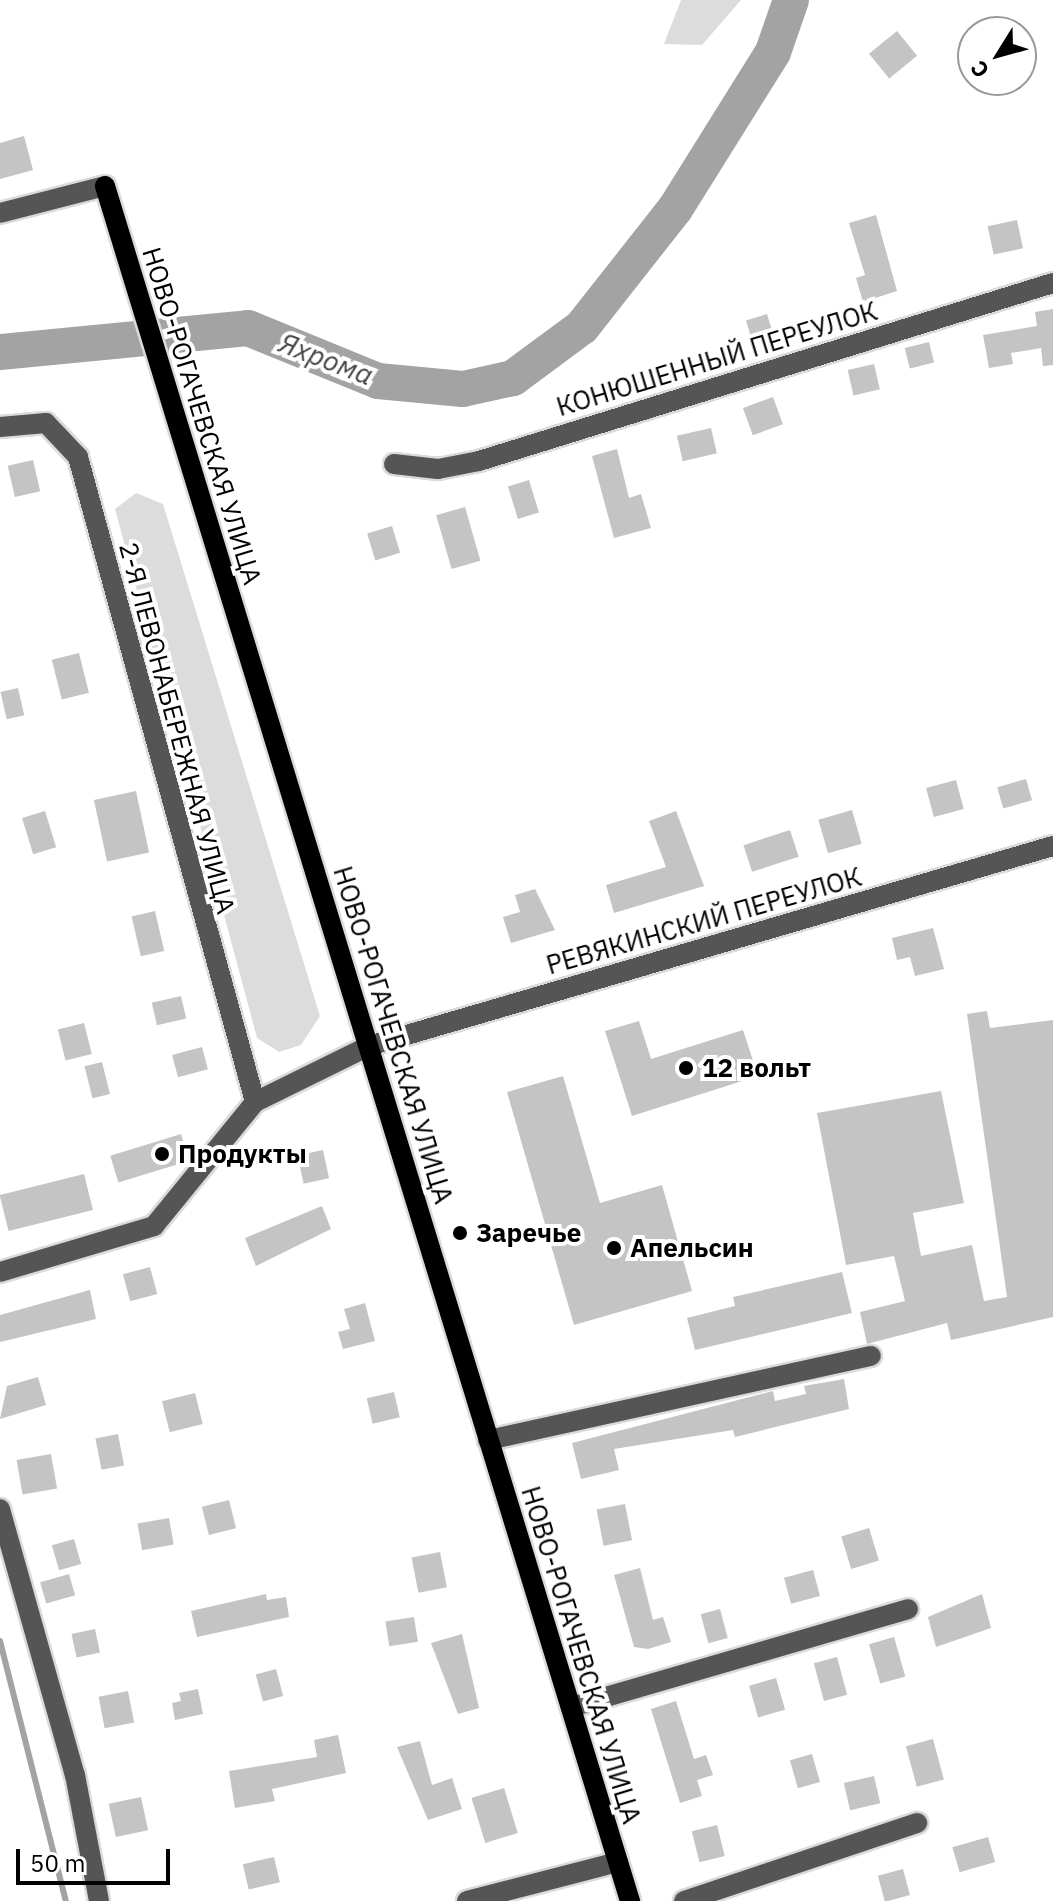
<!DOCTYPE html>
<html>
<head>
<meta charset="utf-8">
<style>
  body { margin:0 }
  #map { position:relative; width:1053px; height:1901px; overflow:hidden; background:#fff; font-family:"IBM Plex Sans",sans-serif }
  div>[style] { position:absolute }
  .green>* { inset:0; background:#dcdcdc }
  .stream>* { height:6px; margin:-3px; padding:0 3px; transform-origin:3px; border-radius:3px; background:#a3a3a3 }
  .river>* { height:36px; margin:-18px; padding:0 18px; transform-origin:18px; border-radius:18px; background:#a3a3a3 }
  .building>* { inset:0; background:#c4c4c4; transform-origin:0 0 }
  .roads { filter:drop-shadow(2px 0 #dbdbdb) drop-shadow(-2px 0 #dbdbdb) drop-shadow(0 2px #dbdbdb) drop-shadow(0 -2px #dbdbdb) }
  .minor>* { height:20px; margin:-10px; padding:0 10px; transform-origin:10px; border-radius:10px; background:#555 }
  .major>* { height:20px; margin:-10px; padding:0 10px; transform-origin:10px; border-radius:10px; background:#000 }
  .dots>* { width:22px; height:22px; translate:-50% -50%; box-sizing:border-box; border:4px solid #fff; border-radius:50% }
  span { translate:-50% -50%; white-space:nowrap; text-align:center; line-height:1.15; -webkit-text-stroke:8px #fff; paint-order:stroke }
  .street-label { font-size:26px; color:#000 }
  .poi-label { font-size:26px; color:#000; font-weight:700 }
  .left { translate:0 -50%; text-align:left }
  .water-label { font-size:28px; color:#444; font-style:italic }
  .north { position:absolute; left:957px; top:16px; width:80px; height:80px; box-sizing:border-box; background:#fff; border:2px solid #999; border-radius:50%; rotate:233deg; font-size:22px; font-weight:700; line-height:32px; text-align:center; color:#000 }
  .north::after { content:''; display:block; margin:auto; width:28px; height:36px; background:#000; clip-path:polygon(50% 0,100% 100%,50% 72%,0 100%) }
  .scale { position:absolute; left:16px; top:1849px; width:154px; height:36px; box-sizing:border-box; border:4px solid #000; border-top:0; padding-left:10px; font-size:24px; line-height:28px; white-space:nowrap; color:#000; -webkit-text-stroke:6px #fff; paint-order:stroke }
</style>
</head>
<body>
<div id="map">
  <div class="green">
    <div style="clip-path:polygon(681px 0,741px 0,702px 45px,664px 44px)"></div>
    <div style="clip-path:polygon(136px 493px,163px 504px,320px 1016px,301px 1045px,279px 1052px,257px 1038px,115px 509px)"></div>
  </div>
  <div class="stream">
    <div style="left:0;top:1641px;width:268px;rotate:75.8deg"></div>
  </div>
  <div class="river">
    <div style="left:0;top:352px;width:249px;rotate:-5.5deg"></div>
    <div style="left:248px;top:328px;width:140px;rotate:22.2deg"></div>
    <div style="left:378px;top:381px;width:85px;rotate:5.4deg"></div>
    <div style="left:463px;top:389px;width:51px;rotate:-12.4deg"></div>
    <div style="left:513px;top:378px;width:86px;rotate:-36.5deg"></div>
    <div style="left:582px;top:327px;width:150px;rotate:-51.8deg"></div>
    <div style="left:675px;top:209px;width:185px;rotate:-58deg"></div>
    <div style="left:773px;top:52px;width:55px;rotate:-70.9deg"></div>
  </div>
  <div class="building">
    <div style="left:897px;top:31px;width:32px;height:36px;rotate:51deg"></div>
    <div style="clip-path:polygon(24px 136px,33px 170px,0 179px,0 143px)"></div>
    <div style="clip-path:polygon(876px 215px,897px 291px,863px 302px,856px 278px,865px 275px,849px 223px)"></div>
    <div style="left:1017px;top:220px;width:29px;height:30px;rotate:78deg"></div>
    <div style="clip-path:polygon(1053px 309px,1053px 365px,1043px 366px,1041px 348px,1011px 353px,1013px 364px,989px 368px,983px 335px,1037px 326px,1035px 312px)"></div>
    <div style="left:767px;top:314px;width:21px;height:22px;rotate:73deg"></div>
    <div style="left:929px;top:342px;width:21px;height:25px;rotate:76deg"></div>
    <div style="left:874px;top:364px;width:26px;height:27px;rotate:77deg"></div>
    <div style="left:773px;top:397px;width:29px;height:32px;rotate:70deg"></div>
    <div style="left:711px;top:428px;width:26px;height:35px;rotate:77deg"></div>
    <div style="clip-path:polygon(617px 449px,629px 498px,641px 494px,651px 528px,614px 538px,592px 456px)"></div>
    <div style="left:33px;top:460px;width:32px;height:26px;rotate:77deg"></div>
    <div style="left:529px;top:480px;width:34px;height:22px;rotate:73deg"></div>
    <div style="left:465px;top:507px;width:56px;height:30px;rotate:74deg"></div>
    <div style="left:392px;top:526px;width:28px;height:26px;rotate:73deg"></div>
    <div style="left:79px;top:653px;width:41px;height:28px;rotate:76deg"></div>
    <div style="left:18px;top:688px;width:28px;height:18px;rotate:77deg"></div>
    <div style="left:1026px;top:779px;width:22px;height:30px;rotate:74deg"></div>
    <div style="left:956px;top:780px;width:30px;height:31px;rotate:75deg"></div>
    <div style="left:136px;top:791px;width:63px;height:43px;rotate:78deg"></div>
    <div style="left:852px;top:810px;width:35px;height:35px;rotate:74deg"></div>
    <div style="left:45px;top:811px;width:38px;height:24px;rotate:73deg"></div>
    <div style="clip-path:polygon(676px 811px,704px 886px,614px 913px,606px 885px,666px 867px,649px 821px)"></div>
    <div style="left:790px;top:830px;width:28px;height:49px;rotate:72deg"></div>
    <div style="clip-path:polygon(535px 889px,555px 930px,511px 943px,503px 917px,520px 912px,515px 895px)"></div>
    <div style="left:155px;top:911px;width:41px;height:24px;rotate:77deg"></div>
    <div style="clip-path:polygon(933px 928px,944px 969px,915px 976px,910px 957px,897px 960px,892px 938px)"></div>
    <div style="left:181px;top:996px;width:23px;height:30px;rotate:77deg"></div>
    <div style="clip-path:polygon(987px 1011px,990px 1028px,1053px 1020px,1053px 1317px,951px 1340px,947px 1323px,867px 1344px,860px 1312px,905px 1301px,894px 1256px,846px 1265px,817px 1113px,941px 1091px,964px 1203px,913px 1213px,921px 1256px,972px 1245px,984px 1301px,1007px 1297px,967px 1014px)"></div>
    <div style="clip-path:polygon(639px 1021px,651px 1059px,743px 1030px,758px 1076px,632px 1116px,605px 1031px)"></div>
    <div style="left:84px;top:1023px;width:32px;height:27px;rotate:76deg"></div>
    <div style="left:202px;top:1047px;width:23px;height:31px;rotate:75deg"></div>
    <div style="left:102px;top:1062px;width:33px;height:18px;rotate:76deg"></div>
    <div style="clip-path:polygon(563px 1076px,600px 1203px,662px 1185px,692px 1291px,574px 1325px,507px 1092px)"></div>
    <div style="left:181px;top:1134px;width:28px;height:74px;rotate:73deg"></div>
    <div style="left:323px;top:1150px;width:29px;height:26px;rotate:78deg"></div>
    <div style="left:84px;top:1174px;width:37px;height:87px;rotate:76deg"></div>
    <div style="clip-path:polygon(322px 1206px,331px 1229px,256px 1266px,245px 1238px)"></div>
    <div style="left:150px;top:1267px;width:28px;height:28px;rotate:75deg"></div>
    <div style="clip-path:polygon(842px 1272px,852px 1313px,695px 1350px,687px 1318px,735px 1306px,733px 1297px)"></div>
    <div style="clip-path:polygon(90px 1290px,96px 1319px,0 1342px,0 1315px)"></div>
    <div style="clip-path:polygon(365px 1303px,375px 1341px,343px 1349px,338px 1332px,350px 1329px,344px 1309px)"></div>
    <div style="clip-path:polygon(38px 1377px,46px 1405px,0 1419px,7px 1386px)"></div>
    <div style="clip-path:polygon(844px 1379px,849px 1409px,735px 1437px,733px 1430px,614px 1449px,619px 1470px,581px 1479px,572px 1443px,773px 1391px,775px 1401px,806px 1394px,804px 1386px)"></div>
    <div style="left:394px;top:1392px;width:26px;height:28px;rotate:77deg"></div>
    <div style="left:195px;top:1393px;width:32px;height:34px;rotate:76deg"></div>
    <div style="left:118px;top:1434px;width:32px;height:23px;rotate:79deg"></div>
    <div style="left:51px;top:1454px;width:35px;height:35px;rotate:80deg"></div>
    <div style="left:229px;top:1500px;width:29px;height:28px;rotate:76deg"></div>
    <div style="left:625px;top:1504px;width:37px;height:29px;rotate:79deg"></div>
    <div style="left:169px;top:1518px;width:27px;height:32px;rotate:80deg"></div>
    <div style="left:869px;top:1528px;width:34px;height:29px;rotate:73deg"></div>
    <div style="left:74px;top:1539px;width:26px;height:23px;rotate:74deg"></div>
    <div style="left:440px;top:1552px;width:36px;height:29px;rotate:79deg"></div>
    <div style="clip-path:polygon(640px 1568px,653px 1620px,663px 1617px,671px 1642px,648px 1649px,634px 1647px,614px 1575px)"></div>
    <div style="left:813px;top:1570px;width:27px;height:30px;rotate:75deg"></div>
    <div style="left:69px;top:1574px;width:22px;height:30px;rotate:74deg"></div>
    <div style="clip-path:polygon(266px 1594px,267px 1600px,286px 1597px,289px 1617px,197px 1637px,191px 1611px)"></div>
    <div style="clip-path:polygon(982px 1594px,991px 1628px,936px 1647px,928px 1617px)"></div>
    <div style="left:720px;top:1609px;width:30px;height:20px;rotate:75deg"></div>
    <div style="left:414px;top:1617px;width:25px;height:29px;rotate:81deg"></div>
    <div style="left:95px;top:1629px;width:24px;height:24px;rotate:78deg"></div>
    <div style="clip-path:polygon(462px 1634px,479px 1708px,458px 1714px,431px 1643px)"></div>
    <div style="left:894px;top:1637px;width:41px;height:26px;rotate:74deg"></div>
    <div style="left:837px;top:1657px;width:39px;height:24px;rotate:75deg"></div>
    <div style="left:276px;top:1669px;width:28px;height:21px;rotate:75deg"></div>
    <div style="left:776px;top:1678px;width:33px;height:28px;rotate:74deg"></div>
    <div style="clip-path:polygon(198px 1689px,203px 1714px,175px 1720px,172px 1703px,181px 1701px,179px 1693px)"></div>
    <div style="left:128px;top:1691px;width:32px;height:30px;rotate:79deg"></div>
    <div style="clip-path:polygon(676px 1701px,694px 1759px,706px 1755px,713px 1775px,697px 1780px,702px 1796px,680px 1803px,651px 1709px)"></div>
    <div style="clip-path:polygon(338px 1735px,346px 1773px,272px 1789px,275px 1801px,235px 1808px,229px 1771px,317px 1757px,314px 1740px)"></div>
    <div style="left:933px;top:1739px;width:42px;height:28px;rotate:75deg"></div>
    <div style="clip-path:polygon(420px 1741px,432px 1785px,452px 1778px,462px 1809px,428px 1820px,397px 1747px)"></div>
    <div style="left:812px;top:1754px;width:29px;height:23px;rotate:74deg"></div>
    <div style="left:874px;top:1776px;width:28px;height:31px;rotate:77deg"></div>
    <div style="left:504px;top:1788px;width:47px;height:34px;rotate:73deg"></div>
    <div style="left:141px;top:1797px;width:34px;height:33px;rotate:78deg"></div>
    <div style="left:717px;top:1825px;width:32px;height:26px;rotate:76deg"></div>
    <div style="left:988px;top:1837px;width:26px;height:37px;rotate:74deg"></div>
    <div style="left:274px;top:1857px;width:26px;height:32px;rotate:77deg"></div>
    <div style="left:903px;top:1869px;width:27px;height:26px;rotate:75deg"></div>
  </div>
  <div class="roads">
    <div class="minor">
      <div style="left:0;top:213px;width:108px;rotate:-14.4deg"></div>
      <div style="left:0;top:427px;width:46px;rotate:-5deg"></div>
      <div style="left:46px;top:423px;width:47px;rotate:46.7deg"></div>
      <div style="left:78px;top:457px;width:669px;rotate:74.65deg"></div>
      <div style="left:394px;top:464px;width:44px;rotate:6.5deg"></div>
      <div style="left:438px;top:469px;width:42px;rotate:-11deg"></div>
      <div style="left:479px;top:461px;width:601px;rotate:-17.23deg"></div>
      <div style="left:0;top:1272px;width:161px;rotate:-16.6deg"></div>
      <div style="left:154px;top:1226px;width:160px;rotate:-50.8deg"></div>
      <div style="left:255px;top:1102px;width:127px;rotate:-26.2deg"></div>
      <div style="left:369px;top:1046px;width:713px;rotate:-16.3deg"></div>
      <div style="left:488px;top:1440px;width:392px;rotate:-12.4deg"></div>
      <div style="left:0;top:1509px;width:276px;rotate:74.3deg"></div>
      <div style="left:75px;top:1775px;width:128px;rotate:79.2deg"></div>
      <div style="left:571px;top:1707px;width:351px;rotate:-16.2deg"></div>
      <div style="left:467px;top:1901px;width:156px;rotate:-14.5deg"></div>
      <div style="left:684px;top:1901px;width:246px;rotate:-18.5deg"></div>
    </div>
    <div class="major">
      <div style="left:105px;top:186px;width:1794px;rotate:72.98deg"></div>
    </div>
  </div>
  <div class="dots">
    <div style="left:686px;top:1068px;background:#000"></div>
    <div style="left:162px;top:1154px;background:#000"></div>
    <div style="left:460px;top:1233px;background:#000"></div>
    <div style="left:614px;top:1248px;background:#000"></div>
  </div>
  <div class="street-label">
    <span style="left:717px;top:359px;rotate:-17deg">КОНЮШЕННЫЙ ПЕРЕУЛОК</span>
    <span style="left:202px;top:416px;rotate:73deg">НОВО-РОГАЧЕВСКАЯ УЛИЦА</span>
    <span style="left:177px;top:728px;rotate:75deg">2-Я ЛЕВОНАБЕРЕЖНАЯ УЛИЦА</span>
    <span style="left:704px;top:921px;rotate:-16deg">РЕВЯКИНСКИЙ ПЕРЕУЛОК</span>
    <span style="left:393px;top:1035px;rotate:73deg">НОВО-РОГАЧЕВСКАЯ УЛИЦА</span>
    <span style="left:581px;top:1655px;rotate:73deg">НОВО-РОГАЧЕВСКАЯ УЛИЦА</span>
  </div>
  <div class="poi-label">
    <span class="left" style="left:702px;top:1068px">12 вольт</span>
    <span class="left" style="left:178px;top:1154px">Продукты</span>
    <span class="left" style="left:476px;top:1233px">Заречье</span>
    <span class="left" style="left:630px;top:1248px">Апельсин</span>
  </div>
  <div class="water-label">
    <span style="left:326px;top:359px;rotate:21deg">Яхрома</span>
  </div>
  <div class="north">С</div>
  <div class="scale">50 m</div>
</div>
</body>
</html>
